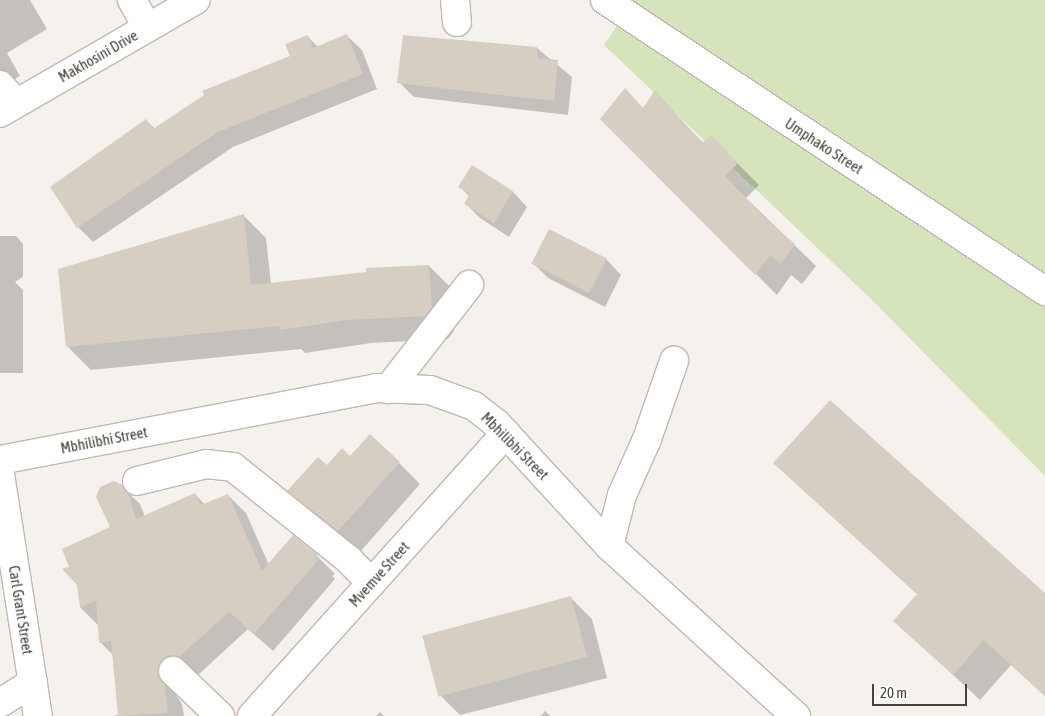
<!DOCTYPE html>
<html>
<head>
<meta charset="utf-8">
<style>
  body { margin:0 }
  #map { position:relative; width:1045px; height:716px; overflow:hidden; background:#f5f2ed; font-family:"Asap Condensed",sans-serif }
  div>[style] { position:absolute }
  .green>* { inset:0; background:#d5e4bb }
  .shadow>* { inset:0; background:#0003 }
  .building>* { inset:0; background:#d6cdc3; transform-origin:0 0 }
  .roads { filter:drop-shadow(1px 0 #c0b9b0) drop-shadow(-1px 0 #c0b9b0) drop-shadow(0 1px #c0b9b0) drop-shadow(0 -1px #c0b9b0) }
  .street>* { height:28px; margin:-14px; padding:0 14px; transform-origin:14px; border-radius:14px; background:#fff }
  span { translate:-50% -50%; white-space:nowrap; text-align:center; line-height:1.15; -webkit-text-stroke:4.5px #fff; paint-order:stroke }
  .street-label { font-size:15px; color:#49423b }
  .scale { position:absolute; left:872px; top:684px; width:95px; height:22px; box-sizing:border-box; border:2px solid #49423b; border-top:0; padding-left:6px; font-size:15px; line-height:18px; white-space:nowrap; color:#49423b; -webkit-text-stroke:4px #fff; paint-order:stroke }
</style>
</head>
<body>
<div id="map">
  <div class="green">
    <div style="clip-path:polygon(605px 0,1045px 0,1045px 476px,873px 301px,604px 45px,624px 15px)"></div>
  </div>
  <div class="shadow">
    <div style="clip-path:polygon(0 0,30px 0,47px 29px,7px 53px,20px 76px,0 88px)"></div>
    <div style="clip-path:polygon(347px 36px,362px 50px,377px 89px,233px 147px,93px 242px,78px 227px,146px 120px,155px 129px,292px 56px,308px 37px,318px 47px)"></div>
    <div style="clip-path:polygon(537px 48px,572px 77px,568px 115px,414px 97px,399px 82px)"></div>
    <div style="clip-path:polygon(655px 92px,704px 144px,711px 137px,759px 185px,746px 198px,816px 266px,802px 284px,791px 275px,777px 295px,601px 119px,644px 109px)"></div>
    <div style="clip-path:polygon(472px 167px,513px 192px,527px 207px,509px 237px,480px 218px,466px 204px,470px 197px,460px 187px)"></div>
    <div style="clip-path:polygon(243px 215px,266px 238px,271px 284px,429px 266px,452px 289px,454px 331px,448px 339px,371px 343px,305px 353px,301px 349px,91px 370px,68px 347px)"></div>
    <div style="clip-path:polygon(549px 231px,607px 260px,621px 275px,605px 307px,548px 278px,533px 263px)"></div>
    <div style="clip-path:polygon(0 236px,16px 236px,23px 244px,23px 277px,15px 282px,23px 290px,23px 373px,0 373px)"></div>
    <div style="clip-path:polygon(350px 457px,399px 463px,420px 484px,360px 552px,289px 491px,327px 466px)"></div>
    <div style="clip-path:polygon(775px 463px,1045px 596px,1045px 696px,1011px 665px,980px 700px,895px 621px,918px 595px)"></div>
    <div style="clip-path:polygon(109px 483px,121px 486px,140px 504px,145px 517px,195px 494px,205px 505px,228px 495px,246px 513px,269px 565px,317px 556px,335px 574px,332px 576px,335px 579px,273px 651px,248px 629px,198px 675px,188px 674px,179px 679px,175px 694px,182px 704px,184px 716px,114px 716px,119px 714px,114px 656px,100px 642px,99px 626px,81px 608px,78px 585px,71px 567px,112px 528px,101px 487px)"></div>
    <div style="clip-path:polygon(571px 598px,592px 619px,607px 678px,460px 715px,439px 694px)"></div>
    <div style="clip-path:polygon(545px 711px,550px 716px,541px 716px)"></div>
    <div style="clip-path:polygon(380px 712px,384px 716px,376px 716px)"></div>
  </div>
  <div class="building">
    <div style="clip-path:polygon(347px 34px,363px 74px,218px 132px,77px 228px,50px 187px,146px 119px,153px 129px,204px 95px,202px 91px,290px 56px,285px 44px,308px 35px,313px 48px)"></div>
    <div style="clip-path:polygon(403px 35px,537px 47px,537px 58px,558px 60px,554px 101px,397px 83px)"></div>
    <div style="clip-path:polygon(625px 88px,643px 108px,655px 90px,702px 143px,711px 135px,738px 163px,725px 176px,764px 217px,795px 244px,781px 264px,770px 255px,755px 275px,600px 119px)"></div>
    <div style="clip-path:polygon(472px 165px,513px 191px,494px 223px,464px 204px,470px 194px,458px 187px)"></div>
    <div style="clip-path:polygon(244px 214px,251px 285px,366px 272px,366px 268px,429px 265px,432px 307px,425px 316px,347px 320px,280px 330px,280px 326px,66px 347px,58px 269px)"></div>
    <div style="left:549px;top:229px;width:65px;height:39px;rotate:27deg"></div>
    <div style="clip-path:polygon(830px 400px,1045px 593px,1045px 696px,984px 640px,953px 675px,893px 621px,917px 594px,773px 463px)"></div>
    <div style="clip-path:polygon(370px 434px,400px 462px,338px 531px,287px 491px,318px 457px,327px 465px,342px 448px,350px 456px)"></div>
    <div style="clip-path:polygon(114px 481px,122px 485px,128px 493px,136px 519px,195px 493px,201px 505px,228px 494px,262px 571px,293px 535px,318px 555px,315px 558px,318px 560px,254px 634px,229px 612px,179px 657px,169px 656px,161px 661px,158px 675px,165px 685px,168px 713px,118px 716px,111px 641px,99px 643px,96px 600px,80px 608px,77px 585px,62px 569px,69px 567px,62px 549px,110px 527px,96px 497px,100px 487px)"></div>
    <div style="left:571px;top:596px;width:63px;height:154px;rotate:75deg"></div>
  </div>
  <div class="roads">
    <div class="street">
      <div style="left:132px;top:0;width:31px;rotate:61deg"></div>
      <div style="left:455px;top:0;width:22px;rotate:85deg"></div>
      <div style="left:605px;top:0;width:528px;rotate:33.48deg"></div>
      <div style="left:0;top:85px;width:24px;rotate:48deg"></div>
      <div style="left:0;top:113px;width:226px;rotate:-30deg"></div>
      <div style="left:388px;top:389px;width:132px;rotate:-52.1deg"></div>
      <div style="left:0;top:460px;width:383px;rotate:-10.8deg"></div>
      <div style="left:376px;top:388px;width:54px;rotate:2.1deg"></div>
      <div style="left:430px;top:390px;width:47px;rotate:20deg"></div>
      <div style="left:474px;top:406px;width:29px;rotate:38deg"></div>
      <div style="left:497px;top:424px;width:166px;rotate:47.4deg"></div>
      <div style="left:609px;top:546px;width:253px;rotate:42.3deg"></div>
      <div style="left:0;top:474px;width:245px;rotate:81.1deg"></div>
      <div style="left:137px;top:481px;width:71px;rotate:-13.8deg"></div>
      <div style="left:206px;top:464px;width:27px;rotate:6deg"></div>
      <div style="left:233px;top:467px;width:149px;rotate:38.7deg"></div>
      <div style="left:349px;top:560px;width:32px;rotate:46deg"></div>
      <div style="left:609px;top:546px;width:53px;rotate:-75.7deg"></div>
      <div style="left:622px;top:495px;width:61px;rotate:-65.9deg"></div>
      <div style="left:647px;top:439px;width:83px;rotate:-70.9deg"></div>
      <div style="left:173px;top:671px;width:65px;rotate:43.8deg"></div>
      <div style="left:0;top:703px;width:39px;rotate:-32deg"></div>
      <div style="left:252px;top:716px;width:380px;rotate:-48.1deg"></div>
    </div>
  </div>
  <div class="street-label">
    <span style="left:98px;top:56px;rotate:-30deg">Makhosini Drive</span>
    <span style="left:824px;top:146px;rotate:33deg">Umphako Street</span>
    <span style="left:104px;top:440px;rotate:-11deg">Mbhilibhi Street</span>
    <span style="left:515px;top:446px;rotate:45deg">Mbhilibhi Street</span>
    <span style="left:379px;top:574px;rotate:-48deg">Mvemve Street</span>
    <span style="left:21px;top:610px;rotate:81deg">Carl Grant Street</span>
  </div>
  <div class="scale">20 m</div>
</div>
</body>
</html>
